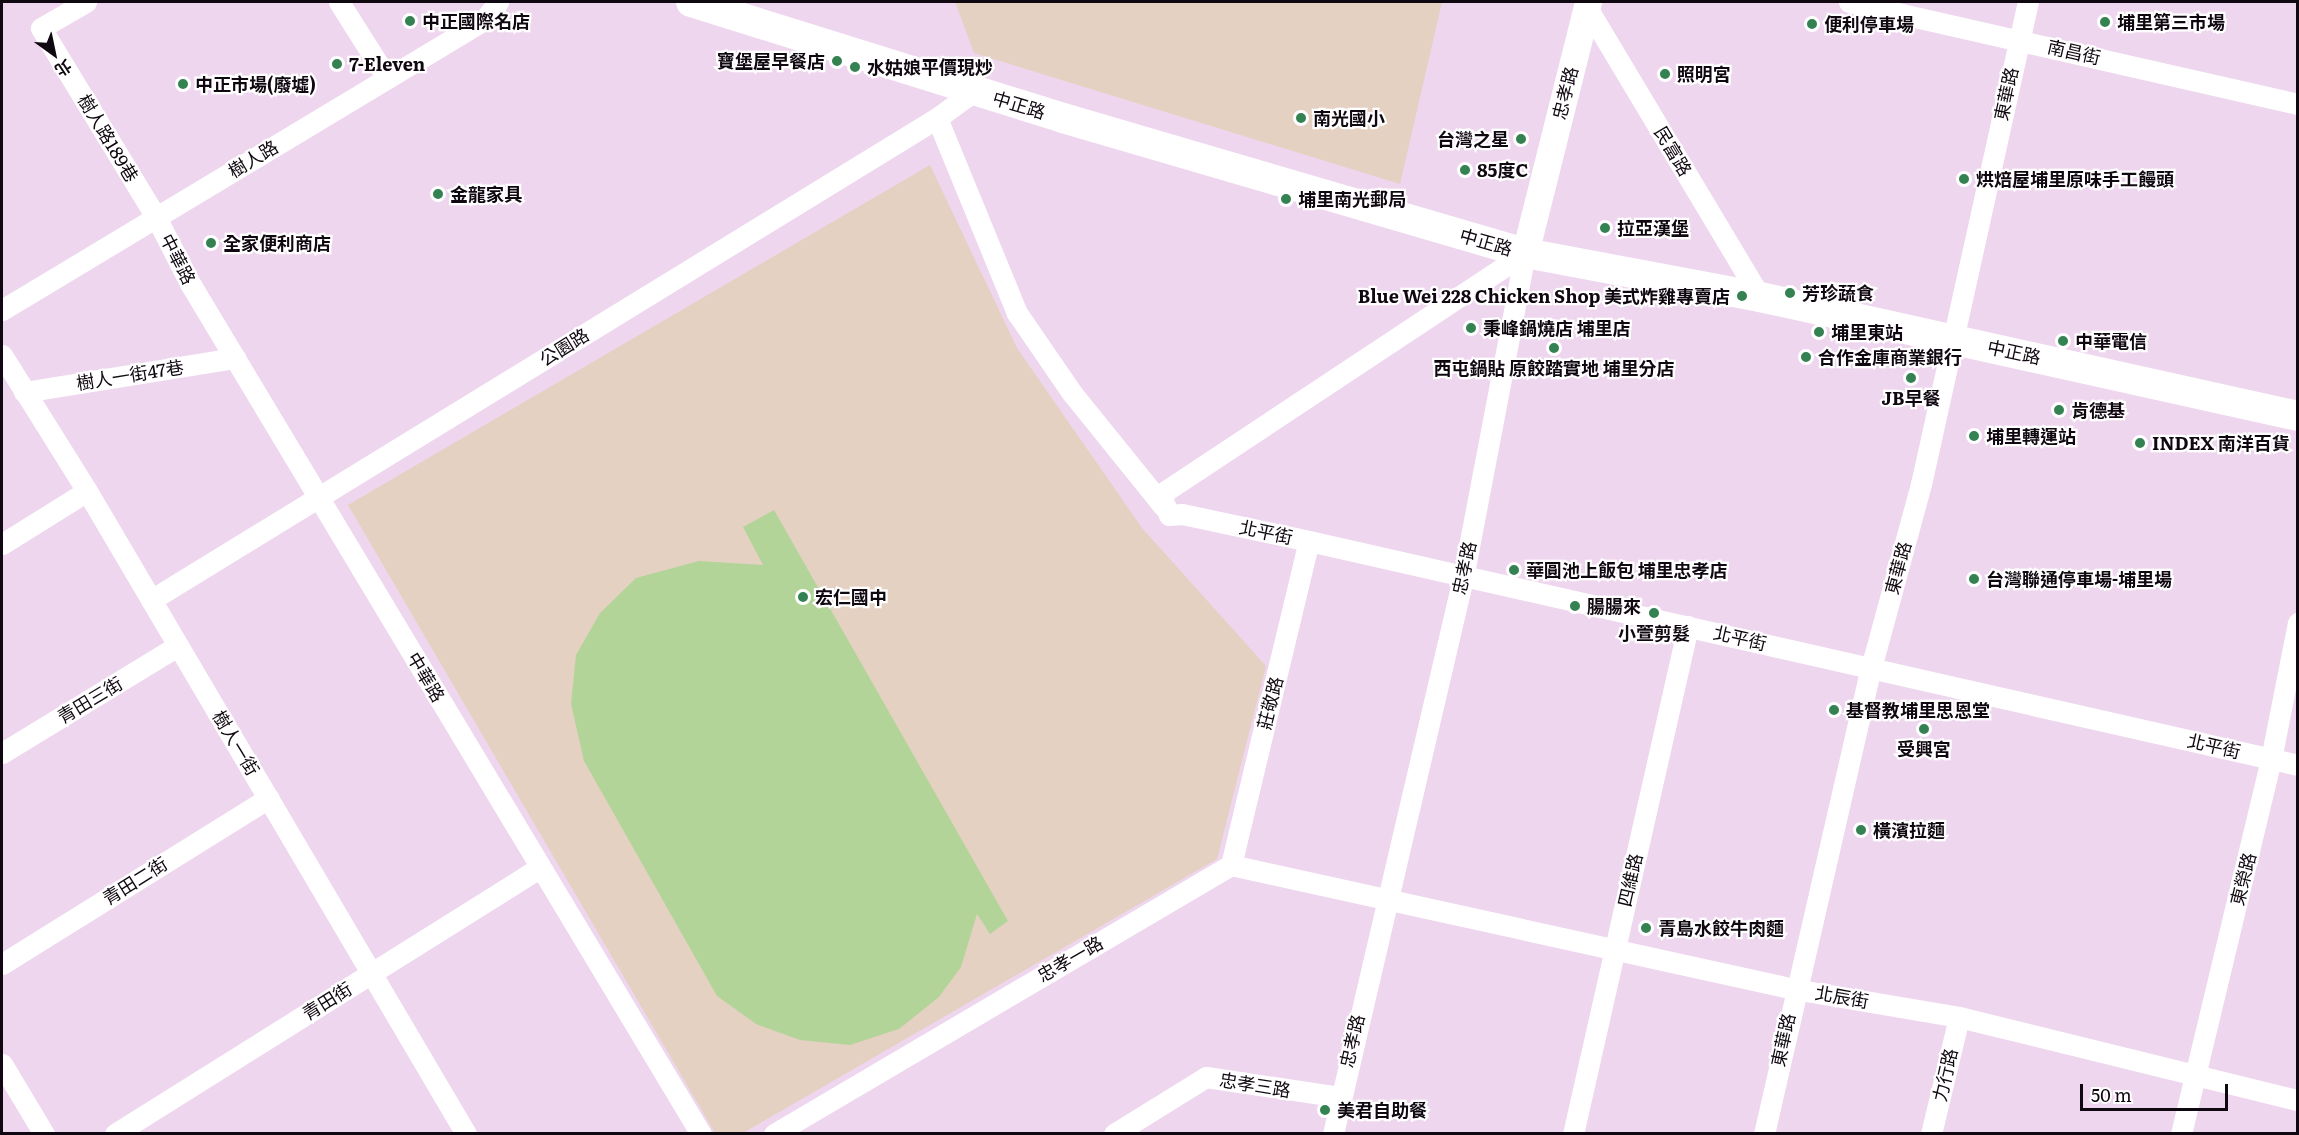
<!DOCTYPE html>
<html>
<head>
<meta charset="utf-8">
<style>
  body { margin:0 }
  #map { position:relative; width:2299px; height:1135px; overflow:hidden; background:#eed6ee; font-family:Literata,"Noto Sans TC",serif }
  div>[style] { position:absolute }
  .education>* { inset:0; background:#e5d1c2 }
  .green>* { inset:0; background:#b3d499 }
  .minor>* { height:21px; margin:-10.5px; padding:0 10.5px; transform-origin:10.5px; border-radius:10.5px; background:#fff }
  .tertiary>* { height:27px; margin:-13.5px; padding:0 13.5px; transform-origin:13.5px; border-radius:13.5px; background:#fff }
  .secondary>* { height:30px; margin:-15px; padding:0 15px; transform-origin:15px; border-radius:15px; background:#fff }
  .dots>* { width:16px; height:16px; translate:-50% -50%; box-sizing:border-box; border:3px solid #fff; border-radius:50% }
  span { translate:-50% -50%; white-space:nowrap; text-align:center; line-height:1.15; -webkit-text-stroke:4.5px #fff; paint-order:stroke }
  .poi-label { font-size:18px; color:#100810; font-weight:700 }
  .left { translate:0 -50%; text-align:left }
  .right { translate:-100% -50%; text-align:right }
  .street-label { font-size:18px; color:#100810 }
  .frame { position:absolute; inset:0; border:3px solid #100810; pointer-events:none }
  .north { position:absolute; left:24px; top:24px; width:60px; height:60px; -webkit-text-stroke:4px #fff; paint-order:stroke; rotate:147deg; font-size:16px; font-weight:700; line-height:24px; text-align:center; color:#100810 }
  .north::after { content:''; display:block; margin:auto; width:21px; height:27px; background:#100810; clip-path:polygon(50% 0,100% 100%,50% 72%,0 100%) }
  .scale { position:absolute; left:2080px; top:1084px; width:148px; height:27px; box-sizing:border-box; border:3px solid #100810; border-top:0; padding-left:8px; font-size:18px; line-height:21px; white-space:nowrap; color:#100810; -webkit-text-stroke:4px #fff; paint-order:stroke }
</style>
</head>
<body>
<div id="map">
  <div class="education">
    <div style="clip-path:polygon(955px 2px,1442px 2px,1400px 184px,974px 53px)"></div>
    <div style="clip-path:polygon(930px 165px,1017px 348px,1142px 528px,1266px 666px,1217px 859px,743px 1133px,715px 1133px,348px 505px)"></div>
  </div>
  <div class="green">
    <div style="clip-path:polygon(774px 510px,1008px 921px,990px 934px,977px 914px,961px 967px,939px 997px,899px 1029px,850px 1045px,800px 1040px,756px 1024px,717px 996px,584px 761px,571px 704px,576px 655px,600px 613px,636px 578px,699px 561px,763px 565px,743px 527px)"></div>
  </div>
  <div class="minor">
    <div style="left:86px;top:2px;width:52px;rotate:150deg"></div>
    <div style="left:41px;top:28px;width:221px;rotate:58.7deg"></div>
    <div style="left:156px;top:217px;width:76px;rotate:62.8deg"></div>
    <div style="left:191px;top:285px;width:990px;rotate:59.01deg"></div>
    <div style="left:339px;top:2px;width:90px;rotate:57.7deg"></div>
    <div style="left:1849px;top:2px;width:460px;rotate:12.8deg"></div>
    <div style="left:1586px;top:6px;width:339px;rotate:59.1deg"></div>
    <div style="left:937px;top:118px;width:211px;rotate:67.7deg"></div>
    <div style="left:1017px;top:313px;width:97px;rotate:55.5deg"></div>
    <div style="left:1072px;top:393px;width:146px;rotate:51.1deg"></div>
    <div style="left:1525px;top:253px;width:431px;rotate:146.5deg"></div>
    <div style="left:1166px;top:491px;width:8px;rotate:120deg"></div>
    <div style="left:1162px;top:498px;width:18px;rotate:68deg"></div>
    <div style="left:1169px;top:515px;width:13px;rotate:-4deg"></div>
    <div style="left:1182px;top:514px;width:130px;rotate:12deg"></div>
    <div style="left:1309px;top:541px;width:1014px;rotate:12.76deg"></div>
    <div style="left:2px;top:310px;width:563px;rotate:-31.03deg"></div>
    <div style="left:484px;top:20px;width:23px;rotate:-52deg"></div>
    <div style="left:2px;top:355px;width:160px;rotate:58deg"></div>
    <div style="left:87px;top:491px;width:746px;rotate:59.48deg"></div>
    <div style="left:24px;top:392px;width:214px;rotate:-9.2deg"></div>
    <div style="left:2px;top:544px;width:100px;rotate:-31.9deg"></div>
    <div style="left:151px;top:600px;width:922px;rotate:-31.52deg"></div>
    <div style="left:937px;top:118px;width:46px;rotate:-36.1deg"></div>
    <div style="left:2px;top:753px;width:205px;rotate:-31.4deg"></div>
    <div style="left:1231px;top:865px;width:333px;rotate:-76.5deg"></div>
    <div style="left:2px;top:964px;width:314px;rotate:-31.9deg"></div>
    <div style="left:2px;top:1064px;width:82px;rotate:59deg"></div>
    <div style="left:115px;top:1134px;width:501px;rotate:-32.1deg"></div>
    <div style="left:774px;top:1134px;width:530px;rotate:-30.48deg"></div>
    <div style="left:1231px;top:865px;width:576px;rotate:12.42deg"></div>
    <div style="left:1794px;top:989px;width:167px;rotate:9.6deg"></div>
    <div style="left:1959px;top:1017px;width:349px;rotate:13.8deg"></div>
    <div style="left:1114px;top:1134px;width:108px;rotate:-31.8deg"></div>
    <div style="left:1206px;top:1077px;width:135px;rotate:8.5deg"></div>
    <div style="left:1333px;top:1134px;width:571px;rotate:-76.84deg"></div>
    <div style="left:1463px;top:578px;width:331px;rotate:-79.2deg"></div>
    <div style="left:1573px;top:1134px;width:521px;rotate:-77.24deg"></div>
    <div style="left:1764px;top:1134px;width:478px;rotate:-77.1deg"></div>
    <div style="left:1871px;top:668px;width:191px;rotate:-74.8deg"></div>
    <div style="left:1921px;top:484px;width:494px;rotate:-77.5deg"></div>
    <div style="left:1931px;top:1134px;width:120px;rotate:-76.5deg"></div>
    <div style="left:2181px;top:1134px;width:386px;rotate:-76.5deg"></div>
    <div style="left:2271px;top:759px;width:139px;rotate:-78.8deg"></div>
  </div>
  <div class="tertiary">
    <div style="left:1525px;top:253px;width:259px;rotate:-75.9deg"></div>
  </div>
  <div class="secondary">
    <div style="left:691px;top:2px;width:390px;rotate:17.3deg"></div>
    <div style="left:1063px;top:118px;width:481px;rotate:16.3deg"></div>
    <div style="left:1525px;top:253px;width:239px;rotate:10.6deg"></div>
    <div style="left:1760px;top:297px;width:551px;rotate:12.47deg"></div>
  </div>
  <div class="dots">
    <div style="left:410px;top:21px;background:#348252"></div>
    <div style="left:2105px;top:22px;background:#348252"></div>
    <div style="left:1812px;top:24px;background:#348252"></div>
    <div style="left:837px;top:61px;background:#348252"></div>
    <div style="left:337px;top:64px;background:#348252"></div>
    <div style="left:855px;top:67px;background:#348252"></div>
    <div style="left:1665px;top:74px;background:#348252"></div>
    <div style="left:183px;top:84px;background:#348252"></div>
    <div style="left:1301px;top:118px;background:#348252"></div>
    <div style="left:1521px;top:139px;background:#348252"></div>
    <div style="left:1465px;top:170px;background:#348252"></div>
    <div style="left:1964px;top:179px;background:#348252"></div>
    <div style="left:438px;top:194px;background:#348252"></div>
    <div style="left:1286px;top:199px;background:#348252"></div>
    <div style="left:1605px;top:228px;background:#348252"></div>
    <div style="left:211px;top:243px;background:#348252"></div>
    <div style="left:1790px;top:293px;background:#348252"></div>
    <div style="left:1742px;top:296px;background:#348252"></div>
    <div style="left:1471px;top:328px;background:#348252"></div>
    <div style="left:1819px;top:332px;background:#348252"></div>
    <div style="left:2063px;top:341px;background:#348252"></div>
    <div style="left:1554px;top:348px;background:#348252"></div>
    <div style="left:1806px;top:357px;background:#348252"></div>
    <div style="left:1911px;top:378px;background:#348252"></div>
    <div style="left:2059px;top:410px;background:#348252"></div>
    <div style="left:1974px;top:436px;background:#348252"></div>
    <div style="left:2140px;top:443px;background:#348252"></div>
    <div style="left:1514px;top:570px;background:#348252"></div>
    <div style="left:1974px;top:579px;background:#348252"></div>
    <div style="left:803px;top:597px;background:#348252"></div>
    <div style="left:1575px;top:606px;background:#348252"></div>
    <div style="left:1654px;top:613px;background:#348252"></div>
    <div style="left:1834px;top:710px;background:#348252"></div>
    <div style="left:1924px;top:729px;background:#348252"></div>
    <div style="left:1861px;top:830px;background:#348252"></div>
    <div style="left:1646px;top:928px;background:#348252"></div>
    <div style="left:1325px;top:1110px;background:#348252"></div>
  </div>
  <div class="poi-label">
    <span class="left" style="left:422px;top:21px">中正國際名店</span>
    <span class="left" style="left:2117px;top:22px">埔里第三市場</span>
    <span class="left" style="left:1824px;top:24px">便利停車場</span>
    <span class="right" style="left:825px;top:61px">寶堡屋早餐店</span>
    <span class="left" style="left:349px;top:64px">7-Eleven</span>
    <span class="left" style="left:867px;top:67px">水姑娘平價現炒</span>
    <span class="left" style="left:1677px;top:74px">照明宮</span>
    <span class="left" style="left:195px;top:84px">中正市場(廢墟)</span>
    <span class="left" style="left:1313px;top:118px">南光國小</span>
    <span class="right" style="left:1509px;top:139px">台灣之星</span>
    <span class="left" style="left:1477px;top:170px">85度C</span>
    <span class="left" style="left:1976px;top:179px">烘焙屋埔里原味手工饅頭</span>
    <span class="left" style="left:450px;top:194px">金龍家具</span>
    <span class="left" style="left:1298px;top:199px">埔里南光郵局</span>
    <span class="left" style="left:1617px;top:228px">拉亞漢堡</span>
    <span class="left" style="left:223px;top:243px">全家便利商店</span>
    <span class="left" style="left:1802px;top:293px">芳珍蔬食</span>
    <span class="right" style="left:1730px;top:296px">Blue Wei 228 Chicken Shop 美式炸雞專賣店</span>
    <span class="left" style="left:1483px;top:328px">秉峰鍋燒店 埔里店</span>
    <span class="left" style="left:1831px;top:332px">埔里東站</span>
    <span class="left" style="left:2075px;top:341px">中華電信</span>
    <span class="left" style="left:1818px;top:357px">合作金庫商業銀行</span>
    <span style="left:1554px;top:368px">西屯鍋貼 原餃踏實地 埔里分店</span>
    <span style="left:1911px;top:398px">JB早餐</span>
    <span class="left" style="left:2071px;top:410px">肯德基</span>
    <span class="left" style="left:1986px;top:436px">埔里轉運站</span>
    <span class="left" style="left:2152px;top:443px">INDEX 南洋百貨</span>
    <span class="left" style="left:1526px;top:570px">華圓池上飯包 埔里忠孝店</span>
    <span class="left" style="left:1986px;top:579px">台灣聯通停車場-埔里場</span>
    <span class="left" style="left:815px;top:597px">宏仁國中</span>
    <span class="left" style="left:1587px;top:606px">腸腸來</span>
    <span style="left:1654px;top:633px">小萱剪髮</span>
    <span class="left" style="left:1846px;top:710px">基督教埔里思恩堂</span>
    <span style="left:1924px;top:749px">受興宮</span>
    <span class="left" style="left:1873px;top:830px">橫濱拉麵</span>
    <span class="left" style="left:1658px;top:928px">青島水餃牛肉麵</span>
    <span class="left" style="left:1337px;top:1110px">美君自助餐</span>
  </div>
  <div class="street-label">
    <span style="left:2074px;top:52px;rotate:13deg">南昌街</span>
    <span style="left:1565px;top:93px;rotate:-76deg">忠孝路</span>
    <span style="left:2006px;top:94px;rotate:-78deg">東華路</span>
    <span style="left:1019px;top:105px;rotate:17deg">中正路</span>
    <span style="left:108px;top:138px;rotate:59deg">樹人路189巷</span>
    <span style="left:1673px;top:151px;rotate:59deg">民富路</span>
    <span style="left:253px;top:159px;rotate:-31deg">樹人路</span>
    <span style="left:1486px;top:242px;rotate:16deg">中正路</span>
    <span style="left:178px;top:259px;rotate:63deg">中華路</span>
    <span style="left:564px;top:347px;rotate:-32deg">公園路</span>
    <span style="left:2014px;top:352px;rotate:12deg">中正路</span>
    <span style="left:130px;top:375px;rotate:-9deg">樹人一街47巷</span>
    <span style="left:1266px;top:532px;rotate:12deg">北平街</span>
    <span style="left:1464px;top:568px;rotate:-78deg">忠孝路</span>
    <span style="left:1898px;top:568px;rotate:-75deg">東華路</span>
    <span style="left:1740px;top:638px;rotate:13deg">北平街</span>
    <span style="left:426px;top:677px;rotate:59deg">中華路</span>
    <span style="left:90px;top:700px;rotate:-31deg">青田三街</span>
    <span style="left:1270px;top:703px;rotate:-76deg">莊敬路</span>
    <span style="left:236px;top:743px;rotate:59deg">樹人一街</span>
    <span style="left:2214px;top:746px;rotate:13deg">北平街</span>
    <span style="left:2243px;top:879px;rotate:-76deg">東榮路</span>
    <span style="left:1630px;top:880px;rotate:-77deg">四維路</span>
    <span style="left:135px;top:881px;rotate:-32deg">青田二街</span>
    <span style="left:1070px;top:959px;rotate:-30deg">忠孝一路</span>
    <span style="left:1842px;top:997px;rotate:10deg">北辰街</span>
    <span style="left:327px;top:1001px;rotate:-32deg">青田街</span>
    <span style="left:1783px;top:1040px;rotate:-78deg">東華路</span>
    <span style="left:1352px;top:1041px;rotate:-77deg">忠孝路</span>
    <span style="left:1945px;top:1075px;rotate:-77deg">力行路</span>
    <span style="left:1255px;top:1085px;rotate:9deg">忠孝三路</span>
  </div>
  <div class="frame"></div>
  <div class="north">北</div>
  <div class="scale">50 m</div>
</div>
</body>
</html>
